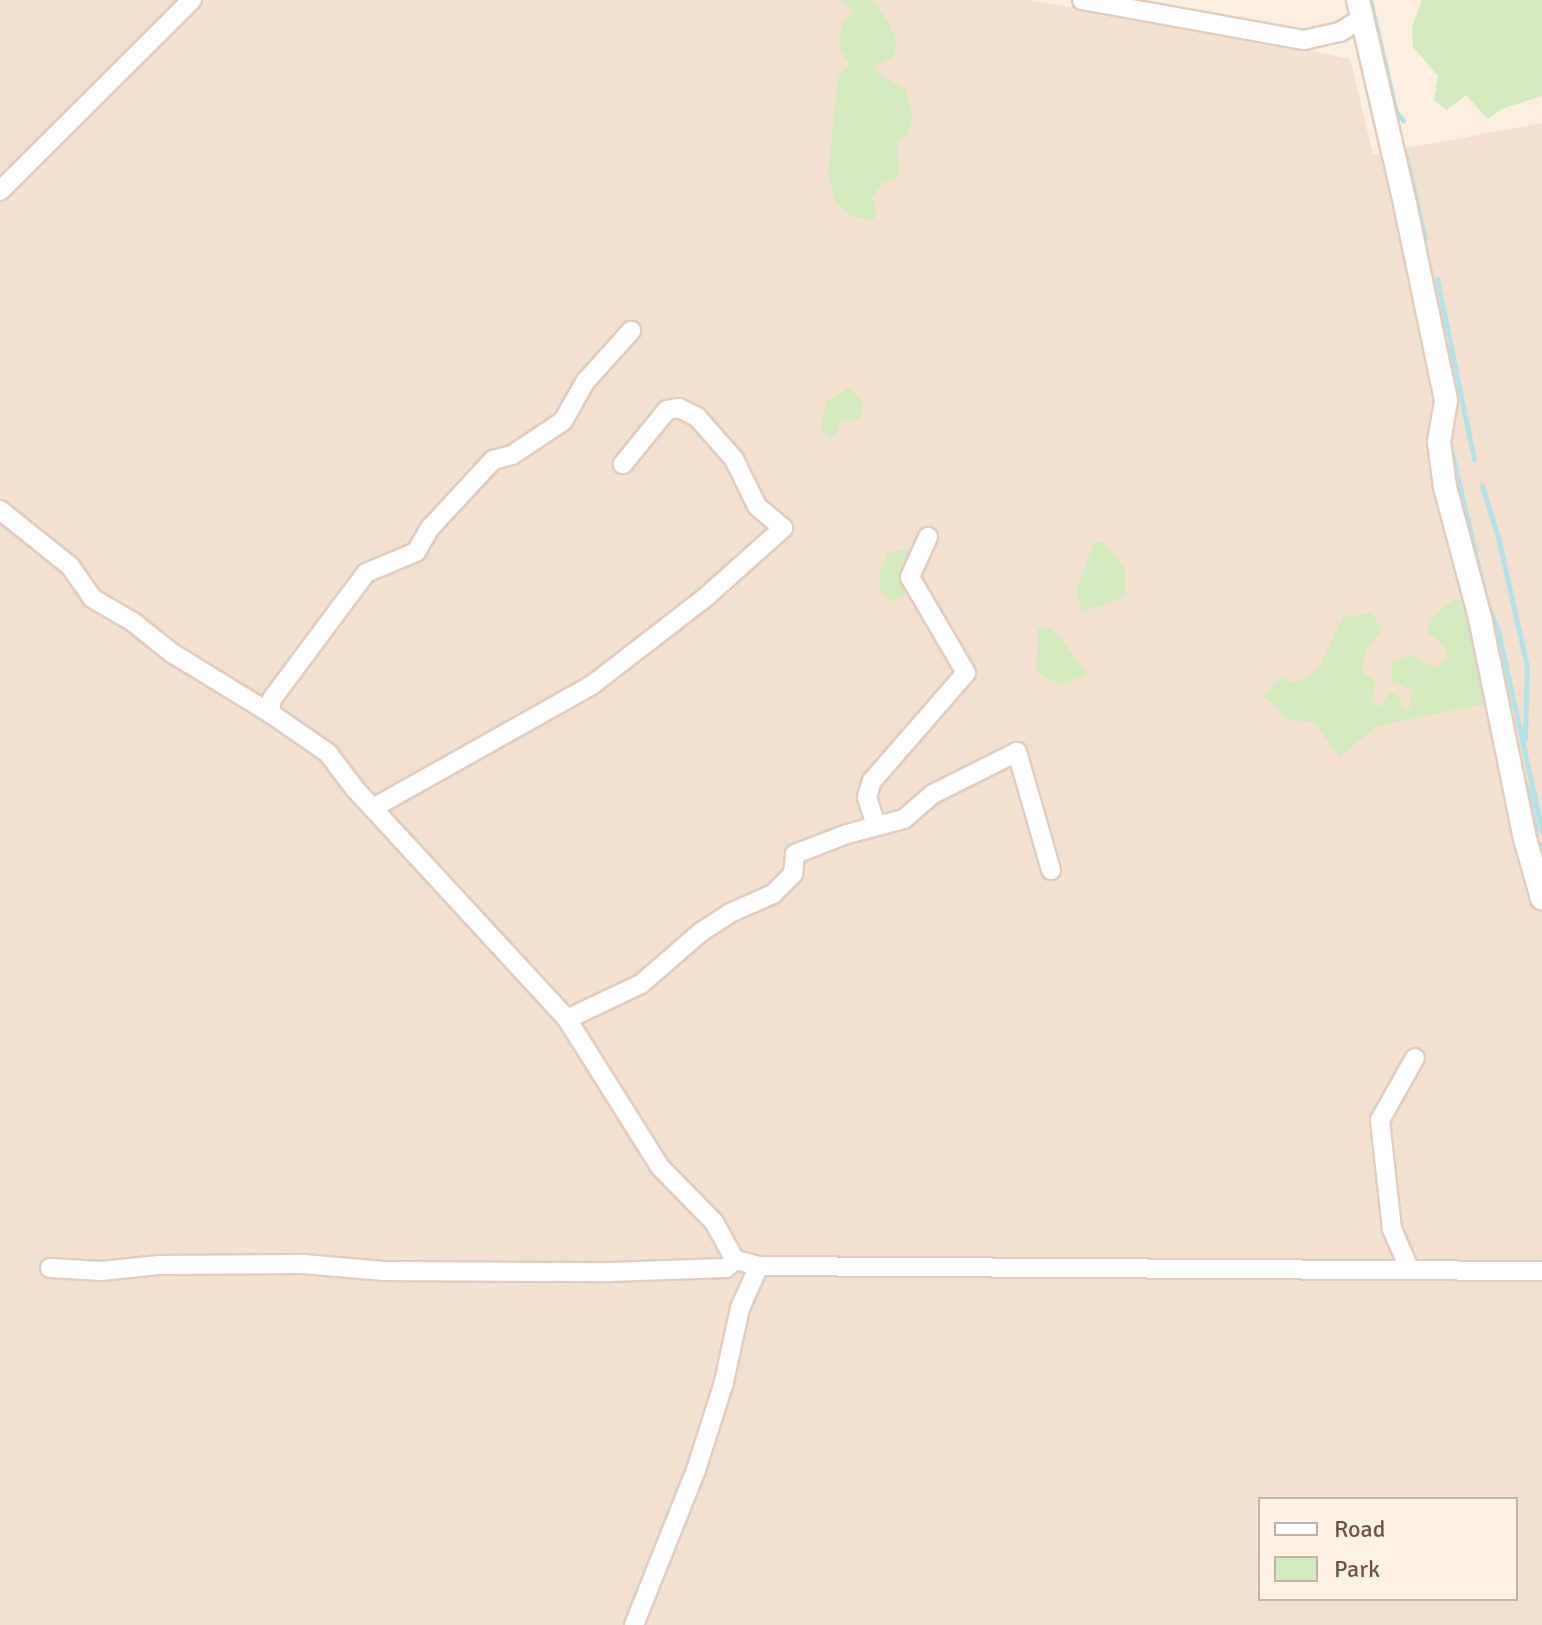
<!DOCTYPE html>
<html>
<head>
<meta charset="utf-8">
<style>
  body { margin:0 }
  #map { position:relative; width:1542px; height:1625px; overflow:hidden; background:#fcefe0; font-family:Signika,sans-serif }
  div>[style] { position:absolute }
  .residential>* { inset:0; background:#f4e0ce }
  .green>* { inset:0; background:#d3e9be }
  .stream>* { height:5px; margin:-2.5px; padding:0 2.5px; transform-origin:2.5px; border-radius:2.5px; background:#b4e2e6 }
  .roads { filter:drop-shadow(2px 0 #e2ccbf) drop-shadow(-2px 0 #e2ccbf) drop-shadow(0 2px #e2ccbf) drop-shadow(0 -2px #e2ccbf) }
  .minor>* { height:18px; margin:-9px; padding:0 9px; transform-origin:9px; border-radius:9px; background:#fff }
  .tertiary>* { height:22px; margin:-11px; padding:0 11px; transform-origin:11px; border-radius:11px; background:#fff }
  span { translate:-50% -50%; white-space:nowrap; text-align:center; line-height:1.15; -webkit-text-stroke:7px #fff3e6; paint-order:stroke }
  .legend { position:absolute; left:1258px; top:1497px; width:260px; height:104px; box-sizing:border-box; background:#fff3e6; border:2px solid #c7b3a6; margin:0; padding:10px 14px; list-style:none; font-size:24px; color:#735347 }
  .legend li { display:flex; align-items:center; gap:16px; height:40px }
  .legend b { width:40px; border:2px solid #c7b3a6 }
</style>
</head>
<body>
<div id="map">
  <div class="residential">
    <div style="clip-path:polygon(evenodd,0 0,1028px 0,1216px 31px,1350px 59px,1373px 154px,1542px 123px,1542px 1625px,0 1625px,0 0,1260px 1499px,1516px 1499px,1516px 1599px,1260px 1599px,1260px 1499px)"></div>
  </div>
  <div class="green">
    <div style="clip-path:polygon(840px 0,874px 0,887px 21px,897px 42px,893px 58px,874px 67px,881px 76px,906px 89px,912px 116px,907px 135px,897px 142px,899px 177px,882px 184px,872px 198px,876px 209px,874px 221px,851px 216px,836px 203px,828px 175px,838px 78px,849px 64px,840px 48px,841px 25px,853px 11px)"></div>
    <div style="clip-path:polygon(1422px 0,1542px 0,1542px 96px,1502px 109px,1488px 119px,1466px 95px,1447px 110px,1434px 100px,1438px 76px,1413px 47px,1412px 27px)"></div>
    <div style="clip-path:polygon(849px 388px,864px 404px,858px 421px,840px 421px,836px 434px,830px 439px,821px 431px,826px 402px)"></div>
    <div style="clip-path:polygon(1094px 542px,1104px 542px,1125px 569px,1125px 597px,1082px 612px,1076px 592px)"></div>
    <div style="clip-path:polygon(924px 546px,927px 558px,907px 594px,890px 602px,880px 589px,879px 573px,888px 553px)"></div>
    <div style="clip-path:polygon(1491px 599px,1515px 705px,1475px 706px,1377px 726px,1339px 757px,1314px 722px,1285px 720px,1277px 706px,1263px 697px,1280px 678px,1296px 683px,1319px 668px,1343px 617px,1372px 613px,1382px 630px,1365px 651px,1362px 672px,1375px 680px,1372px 701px,1381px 707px,1389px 693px,1397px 694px,1403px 708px,1409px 709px,1413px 691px,1392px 681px,1392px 662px,1410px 655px,1436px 668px,1449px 657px,1445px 647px,1426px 631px,1433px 617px,1453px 600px)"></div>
    <div style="clip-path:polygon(1049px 627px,1060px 637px,1087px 674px,1061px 685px,1036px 672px,1038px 628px)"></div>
  </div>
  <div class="stream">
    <div style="left:1370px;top:0;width:115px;rotate:76.9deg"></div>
    <div style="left:1396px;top:112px;width:11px;rotate:49deg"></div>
    <div style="left:1361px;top:62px;width:63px;rotate:77.1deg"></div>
    <div style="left:1406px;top:156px;width:84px;rotate:77deg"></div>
    <div style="left:1437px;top:279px;width:184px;rotate:78.4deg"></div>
    <div style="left:1451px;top:449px;width:150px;rotate:76.9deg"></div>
    <div style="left:1482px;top:486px;width:53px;rotate:72.6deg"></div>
    <div style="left:1498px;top:537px;width:133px;rotate:77.4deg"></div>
    <div style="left:1527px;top:667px;width:72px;rotate:91.6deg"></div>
    <div style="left:1487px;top:605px;width:27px;rotate:66deg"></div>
    <div style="left:1498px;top:630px;width:207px;rotate:77.7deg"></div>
    <div style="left:1527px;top:787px;width:45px;rotate:78.4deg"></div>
    <div style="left:1539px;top:844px;width:12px;rotate:76deg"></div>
  </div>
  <div class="roads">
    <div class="minor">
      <div style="left:1082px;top:0;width:226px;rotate:10.2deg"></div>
      <div style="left:1304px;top:40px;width:37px;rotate:-13deg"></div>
      <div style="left:1340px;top:32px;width:26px;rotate:-32deg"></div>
      <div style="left:0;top:191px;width:271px;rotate:-44.9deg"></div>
      <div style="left:0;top:510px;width:90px;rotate:38.7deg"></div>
      <div style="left:70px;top:566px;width:39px;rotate:55deg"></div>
      <div style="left:92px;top:598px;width:48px;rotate:30.3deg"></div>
      <div style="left:133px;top:622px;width:50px;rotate:38.5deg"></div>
      <div style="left:172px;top:653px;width:115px;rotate:31.5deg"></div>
      <div style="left:270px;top:713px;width:70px;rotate:34.6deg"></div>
      <div style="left:328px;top:753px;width:45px;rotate:53.1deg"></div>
      <div style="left:355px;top:789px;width:313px;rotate:47.3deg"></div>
      <div style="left:567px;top:1019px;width:176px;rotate:57.8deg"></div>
      <div style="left:661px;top:1168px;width:76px;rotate:45.5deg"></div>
      <div style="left:714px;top:1222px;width:43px;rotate:61.1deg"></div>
      <div style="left:735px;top:1260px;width:25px;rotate:14deg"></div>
      <div style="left:759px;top:1266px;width:783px;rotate:0.37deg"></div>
      <div style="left:270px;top:713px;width:14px;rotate:-82deg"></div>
      <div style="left:272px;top:699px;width:157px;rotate:-53.3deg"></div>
      <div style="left:366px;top:573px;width:54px;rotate:-22.8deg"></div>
      <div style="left:416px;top:552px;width:28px;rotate:-60deg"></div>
      <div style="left:430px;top:528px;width:93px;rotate:-47.2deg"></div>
      <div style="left:493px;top:460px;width:20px;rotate:-15deg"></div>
      <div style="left:512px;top:455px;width:61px;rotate:-33.7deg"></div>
      <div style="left:563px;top:421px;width:45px;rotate:-60.6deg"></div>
      <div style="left:585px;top:382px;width:69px;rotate:-48deg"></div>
      <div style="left:373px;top:808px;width:251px;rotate:-29.3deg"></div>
      <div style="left:592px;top:685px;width:145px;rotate:-37.7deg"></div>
      <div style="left:707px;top:596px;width:102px;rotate:-41.8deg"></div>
      <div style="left:783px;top:528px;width:34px;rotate:-140deg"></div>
      <div style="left:757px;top:506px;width:52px;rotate:-116.1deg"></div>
      <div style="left:734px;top:459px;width:56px;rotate:-131.4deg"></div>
      <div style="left:697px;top:417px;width:20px;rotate:-153deg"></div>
      <div style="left:679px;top:408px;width:12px;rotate:171deg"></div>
      <div style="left:667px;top:410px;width:70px;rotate:129.2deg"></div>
      <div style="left:876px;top:825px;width:29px;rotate:-108deg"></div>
      <div style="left:867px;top:797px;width:17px;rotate:-73deg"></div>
      <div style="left:872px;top:781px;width:143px;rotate:-49deg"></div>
      <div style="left:966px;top:673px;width:111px;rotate:-120.3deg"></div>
      <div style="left:910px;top:577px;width:44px;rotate:-65.8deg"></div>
      <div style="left:567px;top:1019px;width:82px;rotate:-25.3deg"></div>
      <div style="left:641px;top:984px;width:79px;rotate:-40.9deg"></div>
      <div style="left:701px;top:932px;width:35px;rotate:-33deg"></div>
      <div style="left:730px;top:913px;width:47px;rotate:-23.8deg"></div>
      <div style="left:773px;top:894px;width:28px;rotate:-45deg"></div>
      <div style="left:793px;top:874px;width:20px;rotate:-84deg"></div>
      <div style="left:795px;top:854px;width:56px;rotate:-21deg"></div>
      <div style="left:847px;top:834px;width:59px;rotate:-14.7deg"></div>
      <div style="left:904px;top:819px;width:38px;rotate:-41deg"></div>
      <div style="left:933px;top:794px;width:94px;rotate:-26.6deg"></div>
      <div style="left:1017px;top:752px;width:123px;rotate:73.9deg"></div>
      <div style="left:50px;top:1268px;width:51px;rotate:3.4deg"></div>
      <div style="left:101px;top:1271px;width:58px;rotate:-5.9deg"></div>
      <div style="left:159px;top:1265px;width:144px;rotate:-0.4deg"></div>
      <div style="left:303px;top:1264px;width:81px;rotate:4.9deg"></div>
      <div style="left:384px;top:1271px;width:225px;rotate:0.3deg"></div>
      <div style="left:609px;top:1272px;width:117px;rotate:-2deg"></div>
      <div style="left:726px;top:1268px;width:12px;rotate:-42deg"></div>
      <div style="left:1409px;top:1268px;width:43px;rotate:-113.6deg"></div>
      <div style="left:1392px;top:1229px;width:110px;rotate:-96.3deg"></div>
      <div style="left:1380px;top:1120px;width:71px;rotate:-60.6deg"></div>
      <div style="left:634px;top:1625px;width:167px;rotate:-68.2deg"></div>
      <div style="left:696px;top:1470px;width:92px;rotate:-72.3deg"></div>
      <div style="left:724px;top:1382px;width:76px;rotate:-77.8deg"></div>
      <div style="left:740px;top:1308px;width:46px;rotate:-65.7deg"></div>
    </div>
    <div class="tertiary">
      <div style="left:1358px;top:0;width:209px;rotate:77deg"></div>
      <div style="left:1405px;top:204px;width:201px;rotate:78.2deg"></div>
      <div style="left:1446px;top:401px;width:42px;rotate:99.7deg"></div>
      <div style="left:1439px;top:442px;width:45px;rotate:82.4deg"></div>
      <div style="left:1445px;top:487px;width:136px;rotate:75deg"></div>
      <div style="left:1480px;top:618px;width:221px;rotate:78.5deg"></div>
      <div style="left:1524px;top:835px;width:66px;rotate:74.1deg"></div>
    </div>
  </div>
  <ul class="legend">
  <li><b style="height:10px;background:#fff"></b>Road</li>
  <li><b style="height:22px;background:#d3e9be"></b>Park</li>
  </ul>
</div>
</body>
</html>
